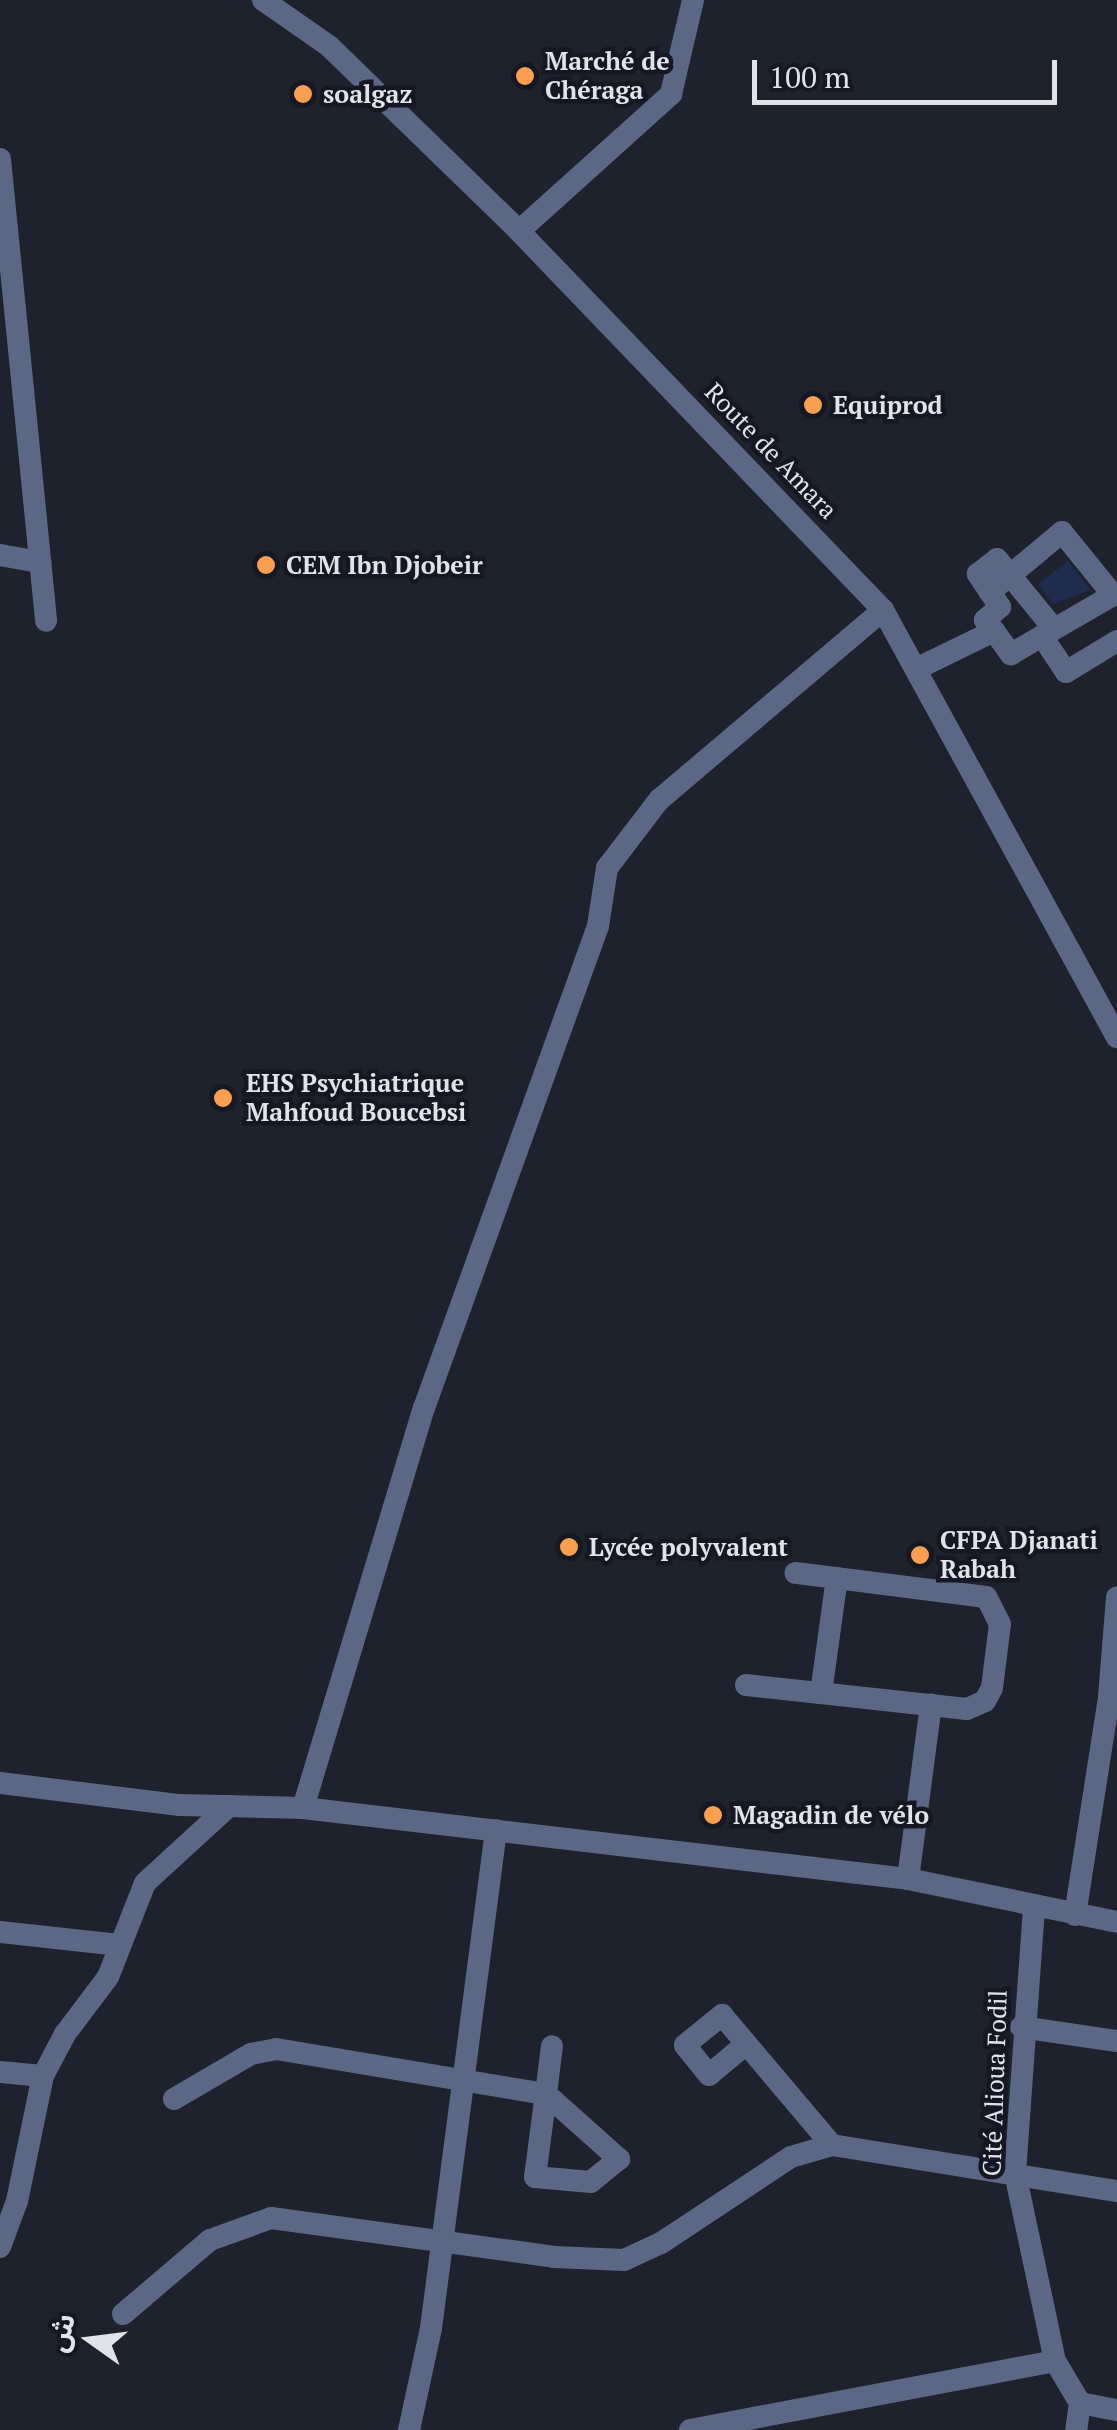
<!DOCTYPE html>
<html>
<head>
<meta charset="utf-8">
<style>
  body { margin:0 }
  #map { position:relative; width:1117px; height:2430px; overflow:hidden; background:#1e222c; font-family:"PT Serif","Noto Sans Arabic",serif }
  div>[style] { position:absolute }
  .green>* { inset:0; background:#202b50 }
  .minor>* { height:22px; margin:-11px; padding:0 11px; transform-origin:11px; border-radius:11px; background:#5c6785 }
  .dots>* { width:28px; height:28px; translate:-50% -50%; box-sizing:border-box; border:5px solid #151822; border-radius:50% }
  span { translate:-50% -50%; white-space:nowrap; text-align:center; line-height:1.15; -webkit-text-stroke:9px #151822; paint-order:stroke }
  .poi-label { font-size:25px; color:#e1e3ea; font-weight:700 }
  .left { translate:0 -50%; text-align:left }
  .street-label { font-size:25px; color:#e1e3ea }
  .north { position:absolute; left:40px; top:2290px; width:100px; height:100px; -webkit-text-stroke:8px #151822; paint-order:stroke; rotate:284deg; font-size:28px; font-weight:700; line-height:40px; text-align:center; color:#e1e3ea }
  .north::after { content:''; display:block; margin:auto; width:35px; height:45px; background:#e1e3ea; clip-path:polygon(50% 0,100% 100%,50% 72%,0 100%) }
  .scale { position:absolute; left:752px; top:60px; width:305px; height:45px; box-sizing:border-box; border:5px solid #e1e3ea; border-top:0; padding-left:12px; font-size:30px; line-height:35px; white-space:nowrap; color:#e1e3ea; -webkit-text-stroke:8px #151822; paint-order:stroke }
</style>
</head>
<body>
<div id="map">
  <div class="green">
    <div style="clip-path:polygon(1068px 561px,1091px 590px,1053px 604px,1038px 584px)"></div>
  </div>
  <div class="minor">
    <div style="left:263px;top:0;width:80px;rotate:34.9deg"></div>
    <div style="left:329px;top:46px;width:265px;rotate:44.2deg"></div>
    <div style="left:519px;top:231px;width:525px;rotate:46.16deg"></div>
    <div style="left:883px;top:610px;width:487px;rotate:61.3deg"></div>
    <div style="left:0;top:159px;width:464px;rotate:84.3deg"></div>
    <div style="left:519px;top:231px;width:205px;rotate:-42deg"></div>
    <div style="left:671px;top:94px;width:97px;rotate:-76.8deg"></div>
    <div style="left:0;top:555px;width:41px;rotate:9.9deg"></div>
    <div style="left:990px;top:592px;width:22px;rotate:-124deg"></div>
    <div style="left:978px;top:574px;width:24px;rotate:-38deg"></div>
    <div style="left:997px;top:559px;width:90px;rotate:50.8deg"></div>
    <div style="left:1042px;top:636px;width:43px;rotate:56.3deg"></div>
    <div style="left:1066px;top:672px;width:60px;rotate:-31.3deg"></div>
    <div style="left:916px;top:669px;width:87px;rotate:-26deg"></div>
    <div style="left:994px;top:631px;width:29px;rotate:54deg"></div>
    <div style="left:1011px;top:654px;width:118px;rotate:-30deg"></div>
    <div style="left:1113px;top:595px;width:81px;rotate:-129deg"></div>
    <div style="left:1062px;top:532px;width:94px;rotate:140.2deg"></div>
    <div style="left:990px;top:592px;width:18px;rotate:56deg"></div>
    <div style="left:1000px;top:607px;width:20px;rotate:139deg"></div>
    <div style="left:985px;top:620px;width:14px;rotate:51deg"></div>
    <div style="left:746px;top:1685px;width:222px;rotate:6.2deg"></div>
    <div style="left:967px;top:1709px;width:20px;rotate:-24deg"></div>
    <div style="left:985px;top:1701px;width:15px;rotate:-62deg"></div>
    <div style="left:992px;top:1688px;width:64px;rotate:-82.9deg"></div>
    <div style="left:1000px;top:1624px;width:30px;rotate:-117deg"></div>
    <div style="left:986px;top:1597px;width:192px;rotate:-172.8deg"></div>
    <div style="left:821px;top:1693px;width:116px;rotate:-82.1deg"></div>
    <div style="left:0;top:1783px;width:181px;rotate:7deg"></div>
    <div style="left:180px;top:1805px;width:123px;rotate:1.4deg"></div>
    <div style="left:303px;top:1808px;width:609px;rotate:6.69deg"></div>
    <div style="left:908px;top:1879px;width:213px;rotate:11.6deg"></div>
    <div style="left:303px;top:1808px;width:418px;rotate:-73.2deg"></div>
    <div style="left:424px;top:1408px;width:512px;rotate:-70.15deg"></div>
    <div style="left:598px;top:926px;width:59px;rotate:-81.2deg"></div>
    <div style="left:607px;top:868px;width:86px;rotate:-52.6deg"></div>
    <div style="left:659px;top:800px;width:294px;rotate:-40.3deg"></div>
    <div style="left:908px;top:1879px;width:176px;rotate:-82.5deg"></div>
    <div style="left:1034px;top:1908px;width:266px;rotate:94.1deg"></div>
    <div style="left:1015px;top:2173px;width:192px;rotate:78deg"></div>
    <div style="left:1055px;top:2361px;width:49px;rotate:59.2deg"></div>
    <div style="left:1080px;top:2403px;width:27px;rotate:98deg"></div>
    <div style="left:1075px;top:1915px;width:221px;rotate:-81.1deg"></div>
    <div style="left:1109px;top:1697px;width:100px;rotate:-85.4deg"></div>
    <div style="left:0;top:1932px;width:120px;rotate:6.2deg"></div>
    <div style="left:1021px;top:2027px;width:97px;rotate:8.3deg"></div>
    <div style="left:746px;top:2044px;width:48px;rotate:140deg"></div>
    <div style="left:709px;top:2075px;width:38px;rotate:-129deg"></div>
    <div style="left:685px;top:2045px;width:48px;rotate:-39deg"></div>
    <div style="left:722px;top:2015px;width:170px;rotate:49.8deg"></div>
    <div style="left:0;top:2072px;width:43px;rotate:5.3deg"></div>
    <div style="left:174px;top:2099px;width:89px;rotate:-30.3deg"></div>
    <div style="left:251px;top:2054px;width:25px;rotate:-11deg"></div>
    <div style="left:276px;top:2049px;width:274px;rotate:9.5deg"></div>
    <div style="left:546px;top:2094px;width:98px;rotate:41.7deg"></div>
    <div style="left:619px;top:2159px;width:36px;rotate:141deg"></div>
    <div style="left:591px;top:2182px;width:56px;rotate:-174.9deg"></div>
    <div style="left:535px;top:2177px;width:84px;rotate:-82.5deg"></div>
    <div style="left:546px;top:2094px;width:48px;rotate:-82.9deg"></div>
    <div style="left:0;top:2247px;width:49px;rotate:-69.7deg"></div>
    <div style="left:17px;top:2201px;width:128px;rotate:-78.3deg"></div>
    <div style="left:43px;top:2076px;width:47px;rotate:-62.4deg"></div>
    <div style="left:65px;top:2034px;width:71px;rotate:-53deg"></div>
    <div style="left:108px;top:1977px;width:101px;rotate:-68.5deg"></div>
    <div style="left:145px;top:1883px;width:114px;rotate:-42.5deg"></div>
    <div style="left:123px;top:2314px;width:114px;rotate:-40.4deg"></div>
    <div style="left:210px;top:2240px;width:65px;rotate:-19.8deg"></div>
    <div style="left:271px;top:2218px;width:286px;rotate:7.8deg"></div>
    <div style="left:554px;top:2257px;width:70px;rotate:2.5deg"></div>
    <div style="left:624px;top:2260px;width:41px;rotate:-24.7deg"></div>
    <div style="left:661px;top:2243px;width:156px;rotate:-33.5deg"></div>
    <div style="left:791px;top:2157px;width:43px;rotate:-16.3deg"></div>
    <div style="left:832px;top:2145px;width:289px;rotate:9.2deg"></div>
    <div style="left:1080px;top:2403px;width:38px;rotate:11deg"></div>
    <div style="left:409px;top:2430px;width:104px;rotate:-77.8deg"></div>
    <div style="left:431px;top:2328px;width:502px;rotate:-82.56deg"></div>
    <div style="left:690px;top:2430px;width:371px;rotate:-10.7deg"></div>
  </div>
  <div class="dots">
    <div style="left:525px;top:76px;background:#fa9f4f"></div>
    <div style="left:303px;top:94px;background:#fa9f4f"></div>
    <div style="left:813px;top:405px;background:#fa9f4f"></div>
    <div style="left:266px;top:565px;background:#fa9f4f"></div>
    <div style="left:223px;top:1098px;background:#fa9f4f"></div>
    <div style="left:569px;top:1547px;background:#fa9f4f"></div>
    <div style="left:920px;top:1555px;background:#fa9f4f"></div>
    <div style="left:713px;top:1815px;background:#fa9f4f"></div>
  </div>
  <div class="poi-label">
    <span class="left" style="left:545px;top:76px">Marché de<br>Chéraga</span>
    <span class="left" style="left:323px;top:94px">soalgaz</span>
    <span class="left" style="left:833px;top:405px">Equiprod</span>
    <span class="left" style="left:286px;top:565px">CEM Ibn Djobeir</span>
    <span class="left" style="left:246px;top:1098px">EHS Psychiatrique<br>Mahfoud Boucebsi</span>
    <span class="left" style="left:940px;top:1555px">CFPA Djanati<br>Rabah</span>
    <span class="left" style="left:589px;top:1547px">Lycée polyvalent</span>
    <span class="left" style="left:733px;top:1815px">Magadin de vélo</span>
  </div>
  <div class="street-label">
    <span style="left:771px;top:451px;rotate:46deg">Route de Amara</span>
    <span style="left:995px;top:2083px;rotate:-88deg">Cité Alioua Fodil</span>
  </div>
  <div class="north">ش</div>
  <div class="scale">100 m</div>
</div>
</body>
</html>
